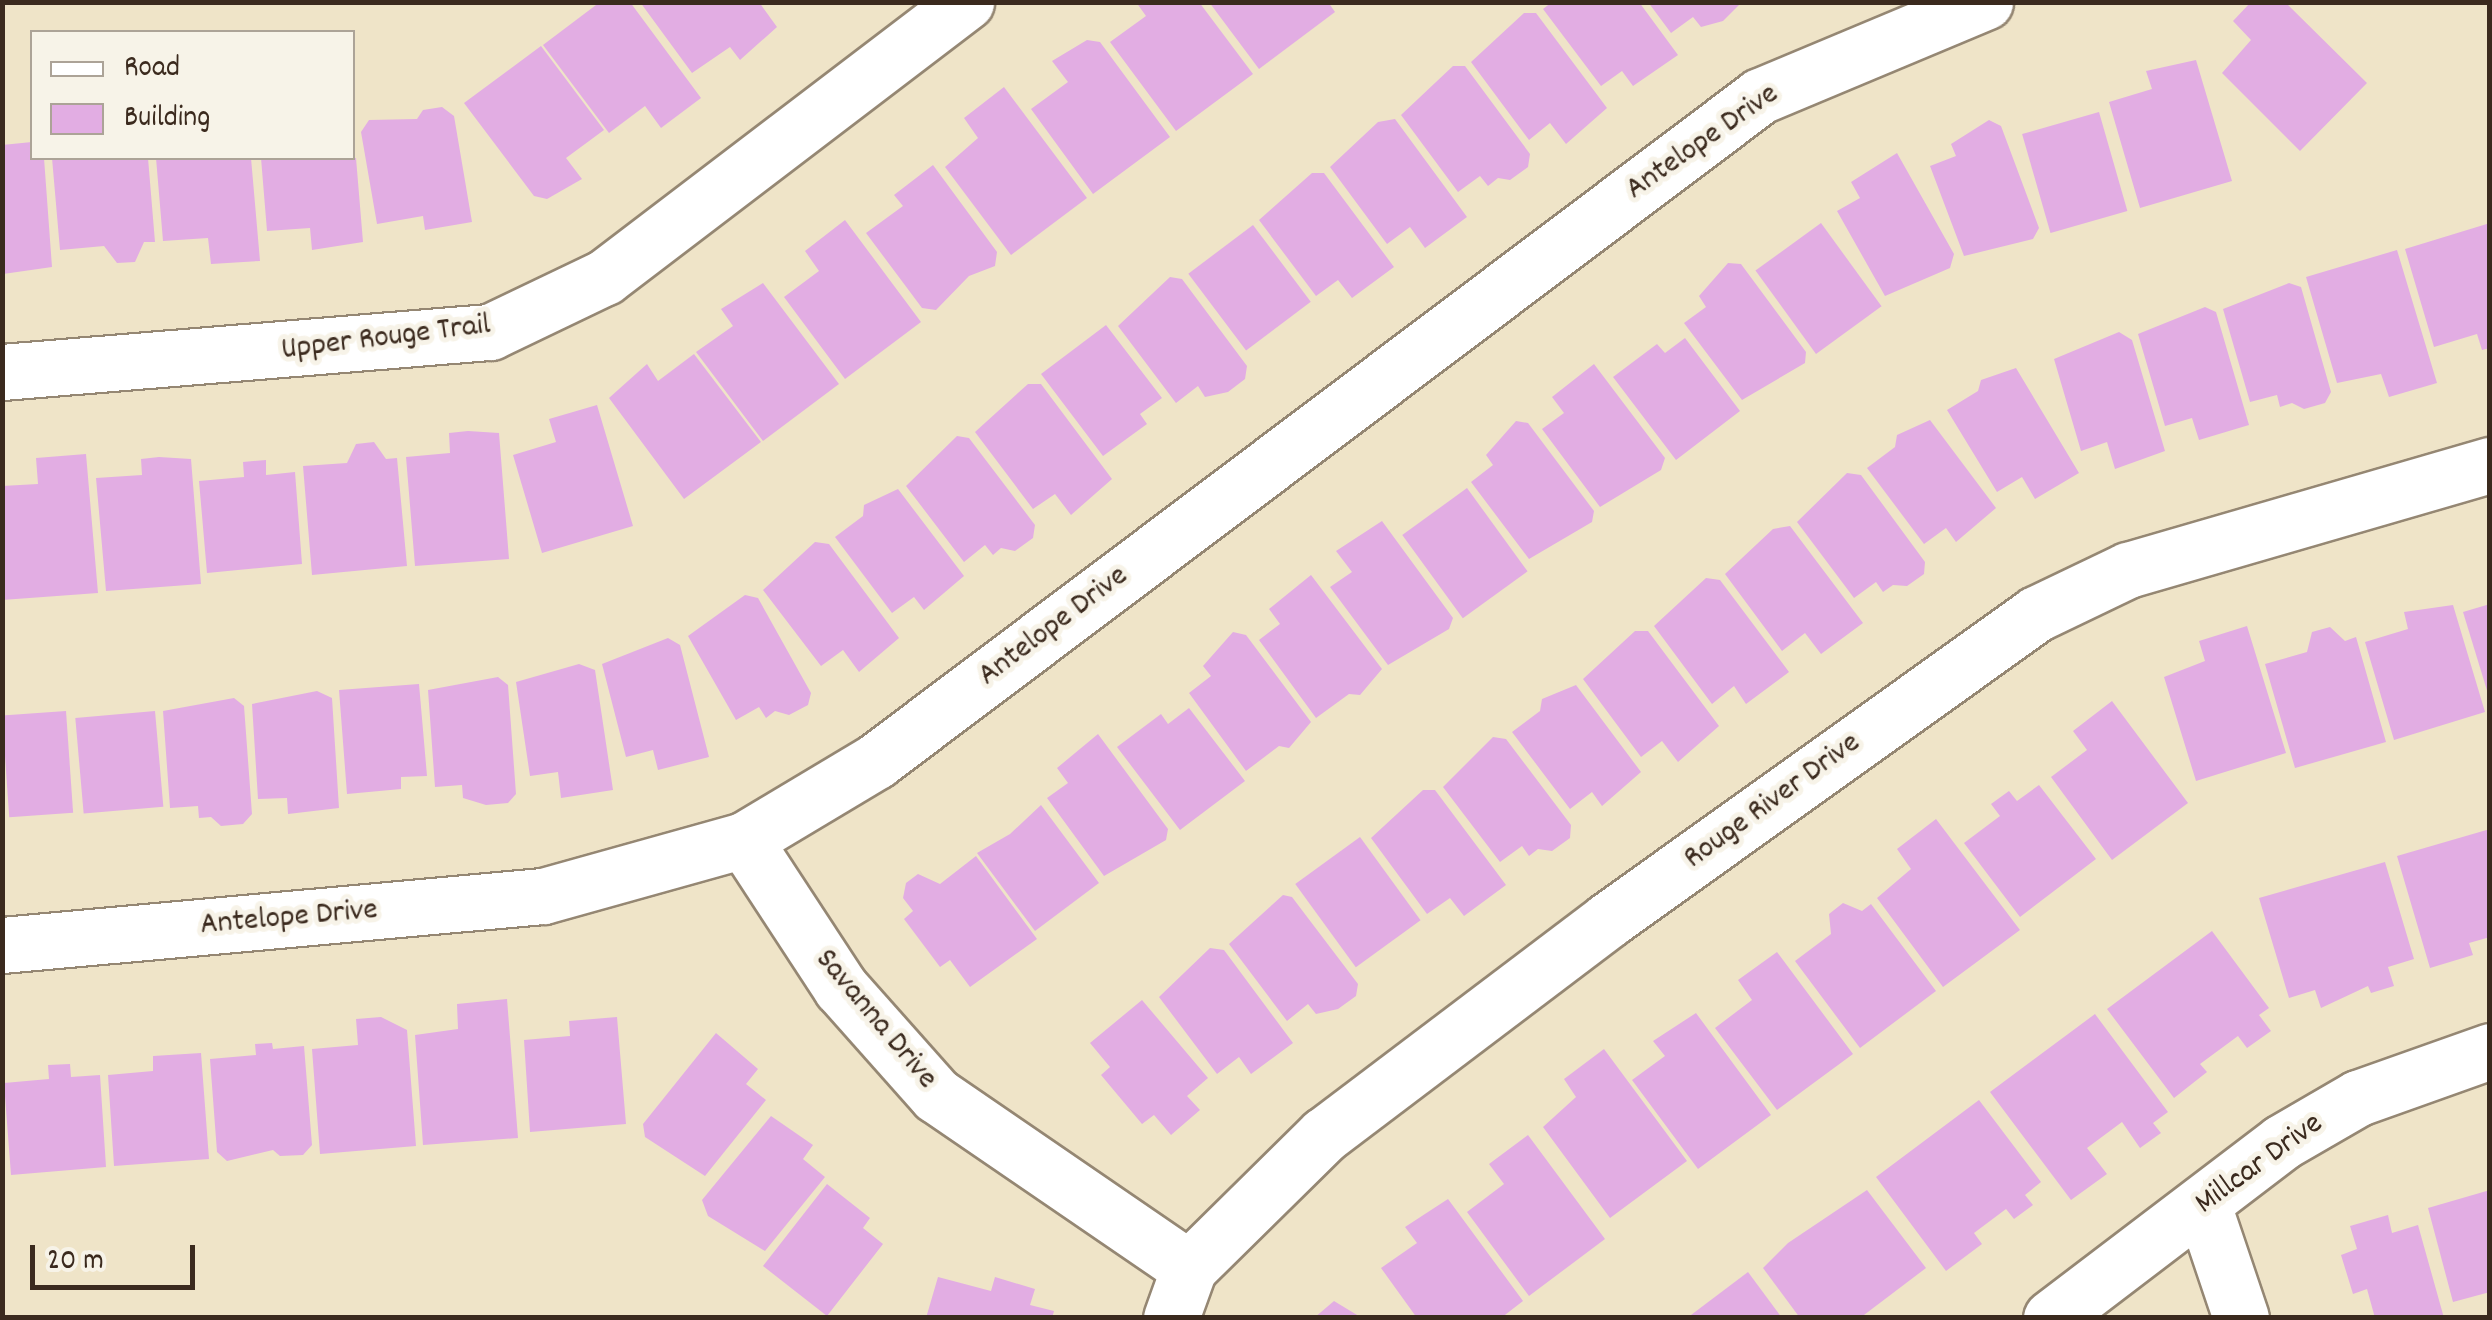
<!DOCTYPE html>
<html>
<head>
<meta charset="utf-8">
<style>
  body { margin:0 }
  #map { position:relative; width:2492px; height:1320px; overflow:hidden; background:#efe4c8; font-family:Dekko,sans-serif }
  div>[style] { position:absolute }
  .building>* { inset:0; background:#e2ade3; transform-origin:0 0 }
  .roads { filter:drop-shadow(2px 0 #958773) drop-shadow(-2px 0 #958773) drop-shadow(0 2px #958773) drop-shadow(0 -2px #958773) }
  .minor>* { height:55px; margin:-27.5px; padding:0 27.5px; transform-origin:27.5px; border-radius:27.5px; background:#fff }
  span { translate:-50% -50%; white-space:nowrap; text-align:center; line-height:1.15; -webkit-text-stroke:10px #f7f3e8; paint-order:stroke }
  .street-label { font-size:32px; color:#3b2a1e }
  .frame { position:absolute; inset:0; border:5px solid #3b2a1e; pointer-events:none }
  .legend { position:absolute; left:30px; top:30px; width:325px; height:130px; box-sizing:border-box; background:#f7f3e8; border:2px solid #aca397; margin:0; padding:12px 18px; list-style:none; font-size:30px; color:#3b2a1e }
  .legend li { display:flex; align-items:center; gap:20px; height:50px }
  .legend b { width:50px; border:2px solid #aca397 }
  .scale { position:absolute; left:30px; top:1245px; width:165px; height:45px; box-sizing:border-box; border:5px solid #3b2a1e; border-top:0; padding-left:12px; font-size:30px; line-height:35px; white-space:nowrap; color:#3b2a1e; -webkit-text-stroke:8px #f7f3e8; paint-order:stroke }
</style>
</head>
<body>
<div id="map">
  <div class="building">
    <div style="clip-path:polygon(600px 2px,630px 2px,701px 98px,661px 128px,645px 106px,609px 133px,543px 45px)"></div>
    <div style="clip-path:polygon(640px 2px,759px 2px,777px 27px,740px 60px,730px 47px,692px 73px)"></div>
    <div style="clip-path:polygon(1136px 2px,1199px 2px,1253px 74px,1176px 131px,1110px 42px,1146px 16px)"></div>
    <div style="clip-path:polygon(1209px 2px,1328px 2px,1335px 12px,1259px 69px)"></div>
    <div style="clip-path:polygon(1552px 2px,1639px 2px,1678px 55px,1633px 86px,1622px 71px,1601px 86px,1543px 9px)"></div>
    <div style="clip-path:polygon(1648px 2px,1742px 2px,1723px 21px,1701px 27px,1693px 17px,1671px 33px)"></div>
    <div style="clip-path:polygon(2251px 2px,2285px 2px,2367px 83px,2300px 151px,2222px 73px,2251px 40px,2233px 21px)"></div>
    <div style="clip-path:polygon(1524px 13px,1536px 13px,1607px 108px,1566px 144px,1550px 123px,1529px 140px,1471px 62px)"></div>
    <div style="clip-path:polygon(1087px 40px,1100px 42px,1170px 137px,1093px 194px,1031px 109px,1068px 82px,1052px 61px)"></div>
    <div style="clip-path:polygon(541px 46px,604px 130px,566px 158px,582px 179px,547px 199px,534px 196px,464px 103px)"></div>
    <div style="clip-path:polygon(2196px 60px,2232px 181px,2140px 208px,2109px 102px,2152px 89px,2146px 71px)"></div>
    <div style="clip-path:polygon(1453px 66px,1465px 66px,1530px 154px,1528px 167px,1510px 180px,1498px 178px,1488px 186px,1480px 176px,1458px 192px,1401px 115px)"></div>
    <div style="clip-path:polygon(1004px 87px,1087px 198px,1011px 255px,945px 167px,978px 138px,964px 118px)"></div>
    <div style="clip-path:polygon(442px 107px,454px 116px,472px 222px,425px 230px,423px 216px,377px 224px,361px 132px,369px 120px,417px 119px,423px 110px)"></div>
    <div style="left:2099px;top:112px;width:103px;height:80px;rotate:74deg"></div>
    <div style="clip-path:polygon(1395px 119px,1467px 217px,1425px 248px,1410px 227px,1387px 244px,1330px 167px,1378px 122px)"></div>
    <div style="clip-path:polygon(1989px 120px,2001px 126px,2039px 228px,2033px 239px,1964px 256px,1930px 166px,1956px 156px,1951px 144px)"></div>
    <div style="clip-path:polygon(32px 142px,32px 158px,44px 158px,52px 267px,3px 274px,2px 145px)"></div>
    <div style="clip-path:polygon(1897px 153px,1954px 254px,1950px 268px,1885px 296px,1837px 211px,1860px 198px,1851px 182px)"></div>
    <div style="clip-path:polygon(52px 158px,148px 158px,155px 242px,144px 242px,135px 262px,117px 263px,104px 246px,60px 250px)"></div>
    <div style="clip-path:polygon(156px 158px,251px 158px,260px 261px,211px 264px,208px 238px,163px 241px)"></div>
    <div style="clip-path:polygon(261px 158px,356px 158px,363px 242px,312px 250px,310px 228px,267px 231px)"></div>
    <div style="clip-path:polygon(933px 165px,997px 252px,995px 266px,969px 276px,936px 310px,922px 308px,866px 233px,903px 206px,894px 195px)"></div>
    <div style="clip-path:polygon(1312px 173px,1324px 173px,1394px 267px,1352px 298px,1338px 280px,1316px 296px,1259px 220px)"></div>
    <div style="clip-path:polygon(845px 220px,921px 322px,845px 379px,784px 297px,819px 271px,805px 251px)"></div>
    <div style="left:1821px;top:223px;width:103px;height:81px;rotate:54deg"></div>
    <div style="clip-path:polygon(2490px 223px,2490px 348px,2482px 350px,2477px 334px,2434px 347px,2405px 249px)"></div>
    <div style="left:1253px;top:225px;width:96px;height:81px;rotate:53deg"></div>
    <div style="clip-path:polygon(2397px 250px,2437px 383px,2389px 397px,2381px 374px,2337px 383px,2306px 277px)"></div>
    <div style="clip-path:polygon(1728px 263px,1741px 264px,1806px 352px,1805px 363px,1742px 400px,1684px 323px,1706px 307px,1699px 296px)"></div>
    <div style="clip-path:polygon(1170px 277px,1182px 279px,1247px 366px,1245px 379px,1228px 392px,1205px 397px,1198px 386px,1176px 403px,1118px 326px)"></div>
    <div style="clip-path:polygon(763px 283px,839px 384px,763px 441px,696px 352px,733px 326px,721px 309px)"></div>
    <div style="clip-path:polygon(2289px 283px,2301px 287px,2331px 392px,2325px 403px,2304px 409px,2292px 403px,2280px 407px,2277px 395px,2250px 402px,2223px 309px)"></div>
    <div style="clip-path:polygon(2205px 307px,2216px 312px,2249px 425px,2199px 440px,2192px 418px,2165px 426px,2138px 334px)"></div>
    <div style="clip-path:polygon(1106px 325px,1162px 398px,1140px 414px,1147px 424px,1103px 456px,1041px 374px)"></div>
    <div style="clip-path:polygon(2119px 332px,2132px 340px,2165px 451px,2115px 469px,2107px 442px,2081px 451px,2054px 359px)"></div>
    <div style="clip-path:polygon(1685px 338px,1740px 411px,1676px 460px,1613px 377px,1657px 344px,1665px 353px)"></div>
    <div style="clip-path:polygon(694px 354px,761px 442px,684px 499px,609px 398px,647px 364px,658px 381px)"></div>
    <div style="clip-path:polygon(1594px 364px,1665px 458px,1661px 470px,1600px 507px,1542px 429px,1564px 413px,1552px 397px)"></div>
    <div style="clip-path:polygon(2016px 368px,2079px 473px,2035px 499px,2022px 477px,1997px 492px,1947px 410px,1978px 391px,1981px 380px)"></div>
    <div style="clip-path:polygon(1028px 384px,1041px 384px,1112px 479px,1071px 515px,1055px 494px,1033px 509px,975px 432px)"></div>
    <div style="clip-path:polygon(597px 405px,633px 526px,542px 553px,513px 455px,556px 442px,549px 419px)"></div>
    <div style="clip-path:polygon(1930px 420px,1996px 508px,1956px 542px,1946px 528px,1924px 544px,1867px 468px,1895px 447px,1897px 435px)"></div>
    <div style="clip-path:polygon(1516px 421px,1528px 423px,1594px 511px,1592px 522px,1529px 559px,1471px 482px,1493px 465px,1486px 455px)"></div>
    <div style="clip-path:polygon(468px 431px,499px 433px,509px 559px,415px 566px,406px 457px,450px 453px,449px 433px)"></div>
    <div style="clip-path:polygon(957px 436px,969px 438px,1035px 525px,1033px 538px,1015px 551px,1001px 548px,993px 555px,985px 545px,964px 562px,906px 486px)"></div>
    <div style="clip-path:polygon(374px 442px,386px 459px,397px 458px,407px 566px,312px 575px,303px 466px,347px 463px,356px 444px)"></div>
    <div style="clip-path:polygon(86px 454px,98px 593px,2px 600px,2px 486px,38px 484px,36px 458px)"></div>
    <div style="clip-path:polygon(159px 457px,191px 459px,201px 584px,106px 591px,96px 478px,142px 475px,141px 459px)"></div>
    <div style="clip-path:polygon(266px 460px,266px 475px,295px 472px,302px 564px,207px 573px,199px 481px,244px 477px,243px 462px)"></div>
    <div style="clip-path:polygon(1847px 473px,1861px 475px,1925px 562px,1924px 574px,1907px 586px,1893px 585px,1883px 592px,1876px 582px,1854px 598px,1797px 522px)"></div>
    <div style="left:1467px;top:488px;width:103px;height:80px;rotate:54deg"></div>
    <div style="clip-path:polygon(898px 489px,964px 576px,924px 610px,914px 597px,892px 613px,835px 537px,863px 516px,864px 505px)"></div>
    <div style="clip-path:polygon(1382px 521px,1453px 618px,1449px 629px,1388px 665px,1330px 587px,1352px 572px,1336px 551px)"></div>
    <div style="clip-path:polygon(1790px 526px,1863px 623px,1821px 654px,1805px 633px,1782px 651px,1725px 574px,1773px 529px)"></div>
    <div style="clip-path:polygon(815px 542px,829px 544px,899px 638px,859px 672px,843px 650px,821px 666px,763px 590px)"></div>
    <div style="clip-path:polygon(1311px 575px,1382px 669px,1360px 695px,1349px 694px,1316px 718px,1259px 640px,1280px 624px,1269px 609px)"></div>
    <div style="clip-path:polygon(1706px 578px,1720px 580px,1789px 672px,1746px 704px,1734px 686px,1712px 704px,1654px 626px)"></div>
    <div style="clip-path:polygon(745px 595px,758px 598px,811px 693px,808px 705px,789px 715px,775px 711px,766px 718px,759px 707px,736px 720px,688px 636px)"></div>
    <div style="clip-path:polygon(2490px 604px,2490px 696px,2489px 697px,2463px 612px)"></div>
    <div style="clip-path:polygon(2453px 605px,2485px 712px,2394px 740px,2365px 642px,2408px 629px,2404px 612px)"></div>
    <div style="clip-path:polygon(2247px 626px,2286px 753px,2196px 781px,2164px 677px,2205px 661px,2199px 641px)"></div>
    <div style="clip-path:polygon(2330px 627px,2345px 641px,2356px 637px,2386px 742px,2295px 768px,2265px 664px,2307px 652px,2312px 632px)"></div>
    <div style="clip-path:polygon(1635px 631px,1648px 631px,1719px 726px,1678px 762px,1662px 741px,1641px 757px,1583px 679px)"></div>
    <div style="clip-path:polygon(1233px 632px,1246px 635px,1311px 722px,1289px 748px,1279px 746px,1246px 771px,1189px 693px,1211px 676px,1203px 666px)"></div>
    <div style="clip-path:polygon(668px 638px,680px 645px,709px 757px,658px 770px,653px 750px,626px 757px,602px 664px)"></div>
    <div style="clip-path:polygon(579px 664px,595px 670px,613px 790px,561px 798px,558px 772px,530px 776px,516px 682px)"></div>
    <div style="clip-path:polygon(498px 677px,508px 685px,516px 794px,508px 803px,486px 805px,463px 798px,462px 785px,435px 787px,428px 690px)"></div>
    <div style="clip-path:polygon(419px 684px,427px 776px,401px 777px,401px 789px,347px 794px,339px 690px)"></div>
    <div style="clip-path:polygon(1576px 685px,1641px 772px,1602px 806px,1592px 792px,1570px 809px,1512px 732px,1540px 711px,1542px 699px)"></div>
    <div style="clip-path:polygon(317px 691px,332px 698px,339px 808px,288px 814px,287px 798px,258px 799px,252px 704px)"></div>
    <div style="clip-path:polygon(234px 698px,244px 706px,252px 814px,243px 824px,221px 826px,211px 817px,199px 818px,198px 806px,170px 808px,163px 711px)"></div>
    <div style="clip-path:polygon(2112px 701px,2188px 803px,2112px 860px,2051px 777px,2087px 750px,2073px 731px)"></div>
    <div style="clip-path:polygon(1189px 708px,1245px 781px,1180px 830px,1117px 747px,1161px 714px,1168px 724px)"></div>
    <div style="left:66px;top:711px;width:102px;height:64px;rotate:86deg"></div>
    <div style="left:155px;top:711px;width:96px;height:80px;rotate:85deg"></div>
    <div style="clip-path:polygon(1098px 734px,1168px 829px,1166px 840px,1104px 876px,1047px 798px,1068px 783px,1057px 768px)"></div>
    <div style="clip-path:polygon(1493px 737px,1506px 739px,1571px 825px,1570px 838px,1552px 851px,1538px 849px,1529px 856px,1522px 846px,1500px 862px,1443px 787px)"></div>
    <div style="clip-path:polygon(2039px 785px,2096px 859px,2020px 917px,1964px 843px,2000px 816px,1991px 804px,2009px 791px,2017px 801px)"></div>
    <div style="clip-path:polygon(1423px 790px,1435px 790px,1506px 885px,1464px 916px,1450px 898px,1427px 914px,1371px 838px)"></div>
    <div style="clip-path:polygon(1041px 805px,1099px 883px,1035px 931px,977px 853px,1010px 834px)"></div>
    <div style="clip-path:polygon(1936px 819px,2020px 930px,1943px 987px,1877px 898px,1911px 869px,1897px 849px)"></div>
    <div style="clip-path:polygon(2490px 829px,2490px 937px,2469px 943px,2473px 955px,2430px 968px,2397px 856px)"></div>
    <div style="left:1360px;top:837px;width:103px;height:80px;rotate:54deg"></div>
    <div style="clip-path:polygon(976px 856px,1037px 939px,970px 987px,950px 960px,940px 967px,904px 919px,913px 911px,903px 898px,906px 883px,918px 874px,940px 884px)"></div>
    <div style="clip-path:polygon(2385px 862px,2414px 959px,2388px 967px,2394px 986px,2371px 993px,2368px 986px,2321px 1008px,2315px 990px,2289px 998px,2259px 898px)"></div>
    <div style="clip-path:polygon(1283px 895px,1292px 897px,1358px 984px,1356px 996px,1338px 1009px,1316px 1014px,1308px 1004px,1287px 1021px,1229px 944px)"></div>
    <div style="clip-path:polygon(1843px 903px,1862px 911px,1871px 904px,1936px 991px,1860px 1048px,1795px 961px,1831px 934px,1829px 914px)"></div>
    <div style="clip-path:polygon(2212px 931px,2269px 1008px,2259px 1015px,2271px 1031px,2247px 1048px,2238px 1036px,2200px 1064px,2207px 1072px,2174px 1098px,2107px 1009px)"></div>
    <div style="clip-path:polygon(1210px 948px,1224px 950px,1293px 1043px,1251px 1074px,1239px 1057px,1217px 1074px,1159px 997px)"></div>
    <div style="clip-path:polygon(1777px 952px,1853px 1054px,1777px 1110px,1715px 1028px,1752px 1000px,1738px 980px)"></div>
    <div style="clip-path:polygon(507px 999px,518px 1138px,423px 1145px,415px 1035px,458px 1029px,457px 1004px)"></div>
    <div style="clip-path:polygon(1142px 1000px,1208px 1078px,1187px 1096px,1200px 1110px,1171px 1135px,1154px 1115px,1142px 1124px,1101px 1075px,1110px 1067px,1090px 1043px)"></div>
    <div style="clip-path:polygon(1696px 1013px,1771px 1115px,1698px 1169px,1632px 1080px,1665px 1056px,1653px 1041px)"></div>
    <div style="clip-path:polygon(2095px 1014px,2168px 1112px,2153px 1123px,2161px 1133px,2140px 1148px,2122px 1122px,2087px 1148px,2107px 1174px,2071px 1200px,1990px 1092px)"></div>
    <div style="clip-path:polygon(381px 1017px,407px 1030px,416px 1146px,320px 1154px,312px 1049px,358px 1045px,356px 1019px)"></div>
    <div style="clip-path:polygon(617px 1017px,626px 1124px,530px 1132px,524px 1040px,570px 1036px,569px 1021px)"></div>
    <div style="clip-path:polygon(716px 1033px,758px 1069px,746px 1084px,766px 1100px,705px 1176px,645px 1137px,643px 1124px)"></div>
    <div style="clip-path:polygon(272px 1043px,273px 1049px,304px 1046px,312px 1145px,303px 1155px,280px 1156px,273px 1150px,227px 1161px,217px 1152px,210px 1059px,256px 1055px,255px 1044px)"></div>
    <div style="clip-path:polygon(1604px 1049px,1687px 1161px,1610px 1218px,1543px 1127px,1576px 1097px,1564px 1079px)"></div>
    <div style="clip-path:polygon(201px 1053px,209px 1159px,114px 1166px,108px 1075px,153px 1071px,153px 1056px)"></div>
    <div style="clip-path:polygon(70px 1064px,71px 1077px,100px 1075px,106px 1167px,11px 1175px,4px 1083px,49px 1079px,48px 1065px)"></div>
    <div style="clip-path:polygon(1979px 1100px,2041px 1182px,2025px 1195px,2033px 1205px,2014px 1219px,2006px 1209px,1974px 1233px,1982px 1244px,1946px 1271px,1876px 1177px)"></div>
    <div style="clip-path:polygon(771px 1116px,813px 1145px,803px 1159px,825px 1177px,765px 1251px,708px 1216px,702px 1200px)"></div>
    <div style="clip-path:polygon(1528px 1135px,1605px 1239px,1529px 1296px,1467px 1212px,1504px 1184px,1489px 1164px)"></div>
    <div style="clip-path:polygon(827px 1184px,870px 1218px,863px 1228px,883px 1244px,827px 1316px,763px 1266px)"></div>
    <div style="clip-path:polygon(1867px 1190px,1926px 1268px,1860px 1318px,1800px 1318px,1763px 1268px,1788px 1243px)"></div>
    <div style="clip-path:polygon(2490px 1190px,2490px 1292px,2453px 1302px,2428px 1208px)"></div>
    <div style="clip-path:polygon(1448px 1199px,1523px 1301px,1501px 1318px,1417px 1318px,1381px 1268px,1417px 1243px,1405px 1227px)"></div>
    <div style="clip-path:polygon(2388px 1215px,2392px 1233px,2418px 1225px,2444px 1318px,2375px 1318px,2367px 1289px,2353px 1294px,2341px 1255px,2357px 1249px,2350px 1226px)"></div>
    <div style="clip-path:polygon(1748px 1272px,1782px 1318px,1687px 1318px)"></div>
    <div style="clip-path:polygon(938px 1277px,991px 1291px,995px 1277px,1035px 1289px,1030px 1305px,1054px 1311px,1052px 1318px,926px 1318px)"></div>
    <div style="clip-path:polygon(1334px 1301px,1362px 1318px,1314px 1318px)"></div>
  </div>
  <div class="roads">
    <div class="minor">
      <div style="left:2px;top:372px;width:490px;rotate:-4.7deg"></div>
      <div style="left:490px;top:332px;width:127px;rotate:-25.6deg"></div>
      <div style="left:605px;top:277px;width:454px;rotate:-37.3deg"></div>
      <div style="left:744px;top:840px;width:177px;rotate:56.8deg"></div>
      <div style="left:841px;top:988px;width:143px;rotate:48.4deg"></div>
      <div style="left:936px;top:1095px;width:306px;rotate:34.4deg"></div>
      <div style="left:2px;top:945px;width:543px;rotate:-5.18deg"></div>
      <div style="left:543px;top:896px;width:209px;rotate:-15.6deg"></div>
      <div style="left:744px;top:840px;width:154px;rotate:-30.9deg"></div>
      <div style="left:876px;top:761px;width:1106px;rotate:-36.95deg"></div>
      <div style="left:1760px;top:96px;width:244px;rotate:-22.7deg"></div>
      <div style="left:2203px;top:1205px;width:119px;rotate:71.4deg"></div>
      <div style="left:1171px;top:1318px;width:53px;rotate:-70.2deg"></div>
      <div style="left:1189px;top:1268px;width:190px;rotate:-44.6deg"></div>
      <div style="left:1324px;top:1135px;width:356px;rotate:-37.1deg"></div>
      <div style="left:1608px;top:920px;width:526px;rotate:-35.56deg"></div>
      <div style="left:2036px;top:614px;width:102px;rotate:-25.6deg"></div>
      <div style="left:2128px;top:570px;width:377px;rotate:-16.2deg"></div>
      <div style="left:2051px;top:1318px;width:290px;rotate:-37.3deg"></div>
      <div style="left:2282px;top:1142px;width:88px;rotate:-30.1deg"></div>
      <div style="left:2358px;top:1098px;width:140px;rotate:-19.6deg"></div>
    </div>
  </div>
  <div class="street-label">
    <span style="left:1703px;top:143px;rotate:-35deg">Antelope Drive</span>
    <span style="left:386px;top:339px;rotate:-7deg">Upper Rouge Trail</span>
    <span style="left:1054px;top:627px;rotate:-37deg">Antelope Drive</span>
    <span style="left:1773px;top:802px;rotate:-36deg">Rouge River Drive</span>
    <span style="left:289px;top:919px;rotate:-5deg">Antelope Drive</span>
    <span style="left:875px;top:1020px;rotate:50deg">Savanna Drive</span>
    <span style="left:2260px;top:1165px;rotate:-36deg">Millcar Drive</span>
  </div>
  <div class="frame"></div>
  <ul class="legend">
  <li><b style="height:12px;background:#fff"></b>Road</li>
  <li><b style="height:28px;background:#e2ade3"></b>Building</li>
  </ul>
  <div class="scale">20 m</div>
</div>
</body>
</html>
